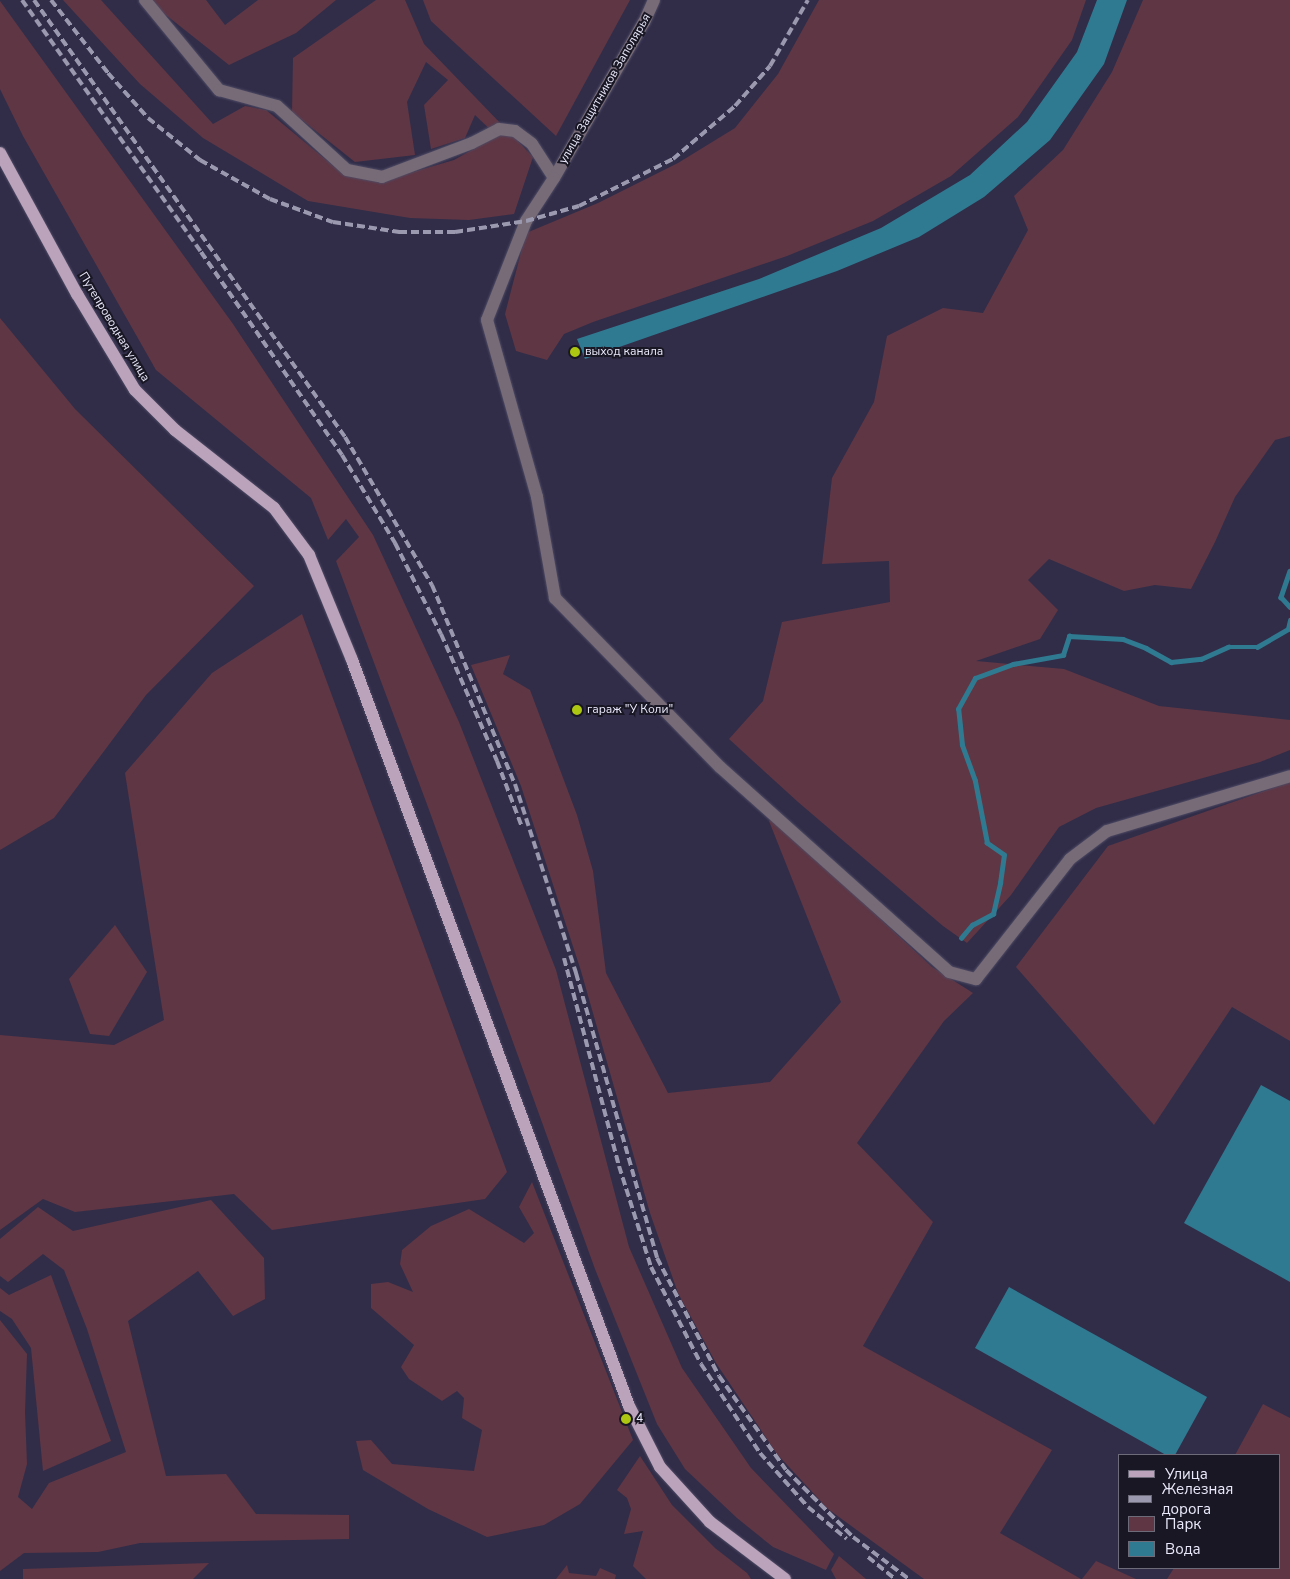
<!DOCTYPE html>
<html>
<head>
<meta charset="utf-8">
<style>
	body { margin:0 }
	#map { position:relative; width:1290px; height:1579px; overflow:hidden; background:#312d49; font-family:"Nunito Sans",sans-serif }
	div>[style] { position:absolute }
	.green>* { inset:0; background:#5f3644 }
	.water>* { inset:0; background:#307a91 }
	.stream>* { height:4.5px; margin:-2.25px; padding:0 2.25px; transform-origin:2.25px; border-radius:2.25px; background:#307a91 }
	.roads { filter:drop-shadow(0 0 1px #4f4b65) drop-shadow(0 0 1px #4f4b65) }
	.minor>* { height:12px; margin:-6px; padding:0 6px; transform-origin:6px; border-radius:6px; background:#766b77 }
	.major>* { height:12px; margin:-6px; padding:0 6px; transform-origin:6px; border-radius:6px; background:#baa3bb }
	.rail>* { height:4px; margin-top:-2px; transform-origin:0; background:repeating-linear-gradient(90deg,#9b99af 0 8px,transparent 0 12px) }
	.dots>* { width:14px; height:14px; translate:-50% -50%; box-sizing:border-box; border:2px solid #191724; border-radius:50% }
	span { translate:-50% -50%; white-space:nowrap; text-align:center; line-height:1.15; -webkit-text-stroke:4px #191724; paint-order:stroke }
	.street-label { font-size:12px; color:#eae9fb }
	.poi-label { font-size:12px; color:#eae9fb }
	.left { translate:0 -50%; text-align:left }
	.legend { position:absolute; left:1118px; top:1454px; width:162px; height:115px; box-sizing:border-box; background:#191724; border:1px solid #6d6b7a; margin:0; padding:6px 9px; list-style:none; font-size:15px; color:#eae9fb }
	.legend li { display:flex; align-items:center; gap:10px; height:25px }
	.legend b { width:25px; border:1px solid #6d6b7a }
</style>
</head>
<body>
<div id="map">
	<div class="green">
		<i style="clip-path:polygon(63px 0,101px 0,213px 124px,245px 106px,266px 110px,343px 174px,382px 181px,454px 160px,497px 136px,475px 115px,465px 138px,431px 149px,424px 105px,448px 80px,426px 62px,407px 102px,415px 155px,355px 162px,292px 112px,293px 58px,376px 0,405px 0,424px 44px,533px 157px,514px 214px,469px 220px,410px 218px,308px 201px,203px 138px,140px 84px)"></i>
		<i style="clip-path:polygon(147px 0,206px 0,225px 25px,258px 0,336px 0,296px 33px,229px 65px)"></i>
		<i style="clip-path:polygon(423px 0,630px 0,556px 136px,431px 21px)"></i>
		<i style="clip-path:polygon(819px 0,1086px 0,1072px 40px,1018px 117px,951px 176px,873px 221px,787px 256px,593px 322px,564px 334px,547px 360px,516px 351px,505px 314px,526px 233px,598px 203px,678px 163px,735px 128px,778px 74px)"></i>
		<i style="clip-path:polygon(1143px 0,1290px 0,1290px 436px,1275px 440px,1235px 497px,1215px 542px,1191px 589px,1155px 585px,1124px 591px,1049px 559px,1028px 580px,1058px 610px,1040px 639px,976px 661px,1064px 669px,1159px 706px,1290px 720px,1290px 750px,1260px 762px,1096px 808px,1059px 827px,1011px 895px,967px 943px,943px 926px,798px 802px,729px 739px,763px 701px,782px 622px,890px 602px,889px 561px,822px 564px,832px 478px,874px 402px,887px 336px,943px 308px,983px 313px,1028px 230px,1014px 196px,1063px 150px,1112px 72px)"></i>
		<i style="clip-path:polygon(0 1px,233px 324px,373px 535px,459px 722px,556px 970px,629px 1247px,682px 1368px,751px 1468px,834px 1554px,826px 1570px,773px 1547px,737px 1518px,685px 1469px,657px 1424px,595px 1269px,428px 807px,336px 561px,359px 537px,346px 519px,328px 540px,311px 498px,156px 370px,23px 136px,0 89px)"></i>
		<i style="clip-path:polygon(0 318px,75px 409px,254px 586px,146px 695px,54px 818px,0 850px)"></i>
		<i style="clip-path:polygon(302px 614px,507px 1172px,485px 1199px,272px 1230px,234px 1194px,75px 1212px,43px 1199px,0 1230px,0 1035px,114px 1045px,164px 1020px,125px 773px,212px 673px)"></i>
		<i style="clip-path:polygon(510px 655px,503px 674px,530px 690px,577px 815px,593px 871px,606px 973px,668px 1093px,770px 1082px,841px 1002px,769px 821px,772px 818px,932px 967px,973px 993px,944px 1021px,857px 1143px,933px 1222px,863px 1346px,1052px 1450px,1000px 1533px,1081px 1579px,924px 1579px,828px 1509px,777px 1454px,716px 1363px,678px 1293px,650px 1213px,581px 971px,521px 786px,471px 665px)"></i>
		<i style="clip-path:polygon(1290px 782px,1290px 1041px,1232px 1007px,1154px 1125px,1016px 967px,1108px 846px)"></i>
		<i style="clip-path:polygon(115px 925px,147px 972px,109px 1036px,90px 1034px,69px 979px)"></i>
		<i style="clip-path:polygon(532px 1182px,633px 1440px,580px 1504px,544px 1525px,487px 1537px,428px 1509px,363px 1470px,356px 1441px,371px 1440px,392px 1464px,474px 1471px,482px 1430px,462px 1418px,464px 1398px,457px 1391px,442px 1401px,409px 1379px,401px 1367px,414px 1345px,371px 1308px,371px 1284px,388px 1282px,413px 1292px,400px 1264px,402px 1250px,431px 1226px,469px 1209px,524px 1243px,534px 1233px,519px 1207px)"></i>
		<i style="clip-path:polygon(211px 1200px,264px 1258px,265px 1299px,233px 1316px,198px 1271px,128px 1321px,166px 1476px,226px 1474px,256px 1514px,349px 1515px,349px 1539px,140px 1543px,98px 1552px,24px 1553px,0 1571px,0 1320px,27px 1354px,25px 1412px,27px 1464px,18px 1497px,32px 1509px,49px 1483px,126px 1452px,87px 1329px,64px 1270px,43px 1254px,8px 1282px,0 1276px,0 1239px,38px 1207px,73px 1231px)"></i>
		<i style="clip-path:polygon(51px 1275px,111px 1441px,43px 1471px,31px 1348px,12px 1319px,0 1311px,0 1288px,9px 1295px)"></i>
		<i style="clip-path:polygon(1263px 1404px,1290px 1418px,1290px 1579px,1167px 1579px,1174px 1568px,1279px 1568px,1279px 1455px,1235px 1455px)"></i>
		<i style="clip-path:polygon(640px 1456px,672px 1505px,715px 1548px,747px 1573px,751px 1579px,646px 1579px,633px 1566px,643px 1531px,624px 1534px,631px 1509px,627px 1498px,617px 1490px)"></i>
		<i style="clip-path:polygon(839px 1556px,866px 1579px,836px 1579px,831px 1570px)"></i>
		<i style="clip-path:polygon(1096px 1561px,1136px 1579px,1082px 1579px)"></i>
		<i style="clip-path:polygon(209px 1563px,193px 1579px,23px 1579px,23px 1569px)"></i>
		<i style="clip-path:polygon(567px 1565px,569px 1573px,596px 1576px,600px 1568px,616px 1575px,615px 1579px,556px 1579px)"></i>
	</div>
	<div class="water">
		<i style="clip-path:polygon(1097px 0,1127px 0,1104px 64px,1050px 140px,984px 197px,919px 237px,837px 271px,585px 359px,577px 339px,759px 279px,881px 228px,970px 175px,1027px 122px,1077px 52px)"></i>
		<i style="clip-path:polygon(1261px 1085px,1290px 1101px,1290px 1282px,1184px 1223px)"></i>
		<i style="clip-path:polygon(1009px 1287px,1207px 1397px,1175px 1455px,1166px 1455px,975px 1348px)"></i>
	</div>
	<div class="stream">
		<i style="left:1290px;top:571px;width:28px;rotate:109deg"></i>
		<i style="left:1281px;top:597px;width:13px;rotate:48deg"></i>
		<i style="left:961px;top:938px;width:17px;rotate:-50deg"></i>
		<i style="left:972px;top:925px;width:24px;rotate:-28deg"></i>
		<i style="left:993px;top:914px;width:32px;rotate:-77deg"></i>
		<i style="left:1000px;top:883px;width:28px;rotate:-82deg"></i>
		<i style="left:1004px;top:855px;width:21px;rotate:-145deg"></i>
		<i style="left:987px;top:843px;width:63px;rotate:-101deg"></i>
		<i style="left:975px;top:781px;width:38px;rotate:-110deg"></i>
		<i style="left:962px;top:745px;width:36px;rotate:-96deg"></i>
		<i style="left:958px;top:709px;width:35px;rotate:-61deg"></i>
		<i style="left:975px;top:678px;width:40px;rotate:-20.2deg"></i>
		<i style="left:1013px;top:664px;width:51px;rotate:-10.2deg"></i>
		<i style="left:1063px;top:655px;width:20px;rotate:-72deg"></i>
		<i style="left:1069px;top:636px;width:54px;rotate:3.2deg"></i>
		<i style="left:1123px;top:639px;width:25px;rotate:21deg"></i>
		<i style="left:1146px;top:648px;width:29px;rotate:29deg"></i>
		<i style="left:1171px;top:662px;width:30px;rotate:-6deg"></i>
		<i style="left:1201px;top:659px;width:30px;rotate:-24deg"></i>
		<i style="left:1228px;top:647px;width:29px"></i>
		<i style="left:1257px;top:647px;width:36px;rotate:-30deg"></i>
		<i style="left:1288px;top:629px;width:9px;rotate:-77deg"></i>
	</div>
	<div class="roads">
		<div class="minor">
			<i style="left:145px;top:0;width:117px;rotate:50.6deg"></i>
			<i style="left:219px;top:90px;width:60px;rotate:15.4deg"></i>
			<i style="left:277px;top:106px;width:95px;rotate:42.4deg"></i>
			<i style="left:347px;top:170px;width:36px;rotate:11deg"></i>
			<i style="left:382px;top:177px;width:96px;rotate:-20.7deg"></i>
			<i style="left:472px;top:143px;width:30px;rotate:-27deg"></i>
			<i style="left:499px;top:129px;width:16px;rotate:7deg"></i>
			<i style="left:515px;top:131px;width:21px;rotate:37deg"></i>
			<i style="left:532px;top:144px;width:40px;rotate:57.1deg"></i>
			<i style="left:654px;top:0;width:24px;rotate:114deg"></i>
			<i style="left:644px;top:22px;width:180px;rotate:120deg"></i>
			<i style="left:554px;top:178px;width:51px;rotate:123.1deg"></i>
			<i style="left:526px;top:221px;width:106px;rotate:111.5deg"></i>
			<i style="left:487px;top:320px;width:184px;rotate:74.2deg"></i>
			<i style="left:537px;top:497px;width:103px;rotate:79.9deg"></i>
			<i style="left:555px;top:598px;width:236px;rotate:45.7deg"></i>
			<i style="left:720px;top:767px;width:307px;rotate:41.8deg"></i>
			<i style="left:949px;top:972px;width:28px;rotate:15deg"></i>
			<i style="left:976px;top:979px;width:152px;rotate:-51.9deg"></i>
			<i style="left:1070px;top:859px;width:46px;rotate:-37.1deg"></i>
			<i style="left:1107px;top:831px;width:191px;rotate:-16.7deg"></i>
		</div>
		<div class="major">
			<i style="left:0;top:153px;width:161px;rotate:61.4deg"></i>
			<i style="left:77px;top:294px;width:112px;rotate:58.9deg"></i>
			<i style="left:135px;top:390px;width:57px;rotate:45deg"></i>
			<i style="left:175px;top:430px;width:126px;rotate:38.2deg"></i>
			<i style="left:274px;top:508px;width:59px;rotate:53.3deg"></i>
			<i style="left:309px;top:555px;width:113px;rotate:67.7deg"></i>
			<i style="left:352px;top:660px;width:796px;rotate:69.63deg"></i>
			<i style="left:629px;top:1406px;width:68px;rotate:63.1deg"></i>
			<i style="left:660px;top:1467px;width:74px;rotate:47.7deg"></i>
			<i style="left:710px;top:1522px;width:94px;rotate:37.2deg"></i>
		</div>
	</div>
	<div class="rail">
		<i style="left:22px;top:0;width:309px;rotate:54.6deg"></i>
		<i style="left:201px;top:252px;width:247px;rotate:55.2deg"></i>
		<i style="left:342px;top:455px;width:103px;rotate:58.9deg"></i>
		<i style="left:395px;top:543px;width:102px;rotate:63.2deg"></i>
		<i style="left:441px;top:634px;width:139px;rotate:66.2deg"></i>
		<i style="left:497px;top:761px;width:71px;rotate:69.3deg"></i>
		<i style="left:34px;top:0;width:536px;rotate:54.56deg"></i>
		<i style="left:345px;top:437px;width:172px;rotate:59.6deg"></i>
		<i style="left:432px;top:585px;width:216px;rotate:67.4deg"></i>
		<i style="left:515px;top:784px;width:199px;rotate:72.1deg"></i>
		<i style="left:576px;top:973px;width:296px;rotate:74.1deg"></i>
		<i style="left:657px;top:1258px;width:133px;rotate:62.3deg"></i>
		<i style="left:719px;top:1376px;width:115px;rotate:54.5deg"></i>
		<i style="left:786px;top:1470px;width:95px;rotate:45deg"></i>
		<i style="left:853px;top:1537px;width:70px;rotate:36.9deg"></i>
		<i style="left:51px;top:0;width:93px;rotate:52deg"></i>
		<i style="left:108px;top:73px;width:60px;rotate:48.4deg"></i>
		<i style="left:148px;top:118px;width:67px;rotate:38.9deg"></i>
		<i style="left:200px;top:160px;width:80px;rotate:29.1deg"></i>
		<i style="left:270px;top:199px;width:67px;rotate:20.1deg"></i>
		<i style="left:333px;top:222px;width:67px;rotate:8.6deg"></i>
		<i style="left:399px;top:232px;width:56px"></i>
		<i style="left:455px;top:232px;width:72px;rotate:-8.8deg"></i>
		<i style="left:526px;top:221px;width:55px;rotate:-15.8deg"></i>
		<i style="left:579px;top:206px;width:105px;rotate:-26.6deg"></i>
		<i style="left:673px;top:159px;width:82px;rotate:-40.5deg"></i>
		<i style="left:735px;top:106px;width:53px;rotate:-48.8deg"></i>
		<i style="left:770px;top:66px;width:76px;rotate:-60.1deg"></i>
		<i style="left:564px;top:958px;width:215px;rotate:75.2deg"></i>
		<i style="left:619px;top:1166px;width:106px;rotate:72.4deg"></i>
		<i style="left:651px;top:1267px;width:109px;rotate:62.7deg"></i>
		<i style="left:701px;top:1364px;width:107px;rotate:56.5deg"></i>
		<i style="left:760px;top:1453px;width:72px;rotate:48.4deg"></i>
		<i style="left:808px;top:1507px;width:50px;rotate:39.4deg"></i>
		<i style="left:868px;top:1557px;width:35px;rotate:39deg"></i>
	</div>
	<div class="dots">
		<i style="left:575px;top:352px;background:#acc611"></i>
		<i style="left:577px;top:710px;background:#acc611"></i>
		<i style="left:626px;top:1419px;background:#acc611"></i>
	</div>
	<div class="street-label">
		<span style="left:605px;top:89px;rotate:-60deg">улица Защитников Заполярья</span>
		<span style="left:114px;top:327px;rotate:59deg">Путепроводная улица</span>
	</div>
	<div class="poi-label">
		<span class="left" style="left:585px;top:352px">выход канала</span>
		<span class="left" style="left:587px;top:710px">гараж "У Коли"</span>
		<span class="left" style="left:636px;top:1419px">4</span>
	</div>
	<ul class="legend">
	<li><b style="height:6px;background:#baa3bb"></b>Улица</li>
	<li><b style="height:6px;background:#9b99af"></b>Железная дорога</li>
	<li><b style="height:14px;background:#5f3644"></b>Парк</li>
	<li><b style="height:14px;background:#307a91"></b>Вода</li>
	</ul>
</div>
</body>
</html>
